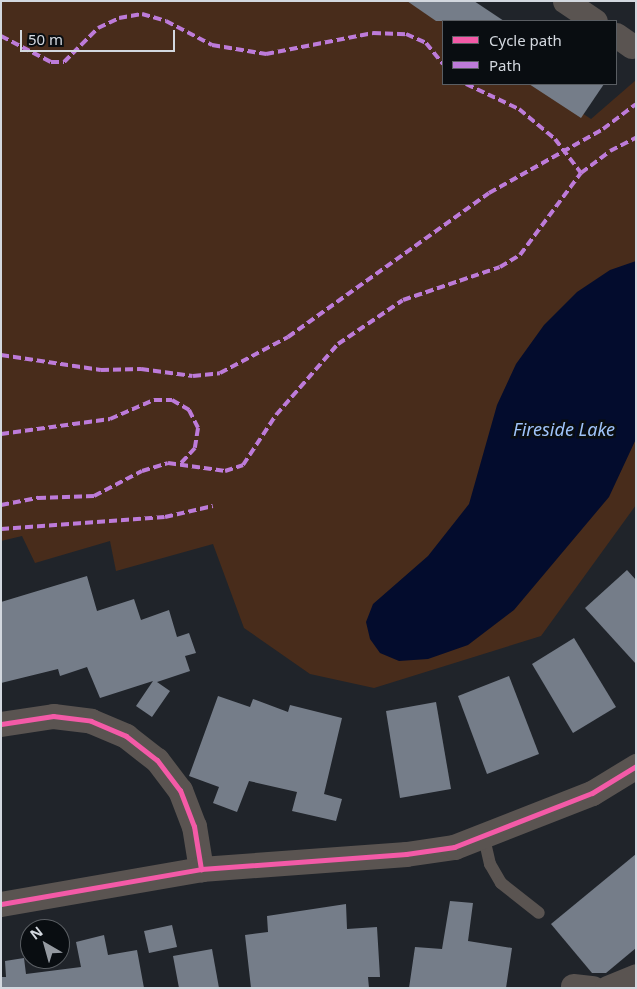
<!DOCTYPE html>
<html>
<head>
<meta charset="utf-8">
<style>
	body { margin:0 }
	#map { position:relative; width:637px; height:989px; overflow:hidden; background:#20242a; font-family:"Noto Sans",sans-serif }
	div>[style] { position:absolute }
	.green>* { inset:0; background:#482c1b }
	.water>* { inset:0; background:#030c2d }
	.building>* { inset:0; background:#757d89 }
	.lane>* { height:12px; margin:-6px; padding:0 6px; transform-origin:6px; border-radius:6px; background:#5a5451 }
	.street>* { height:25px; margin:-12.5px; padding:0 12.5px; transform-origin:12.5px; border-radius:12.5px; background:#5a5451 }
	.quiet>* { height:4px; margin-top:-2px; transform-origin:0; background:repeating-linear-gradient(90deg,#bd7bd9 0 8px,transparent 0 12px) }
	.cycleway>* { height:5px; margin:-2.5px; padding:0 2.5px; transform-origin:2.5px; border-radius:2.5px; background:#f35aa7 }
	span { translate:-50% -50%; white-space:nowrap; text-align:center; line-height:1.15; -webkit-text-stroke:5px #090d11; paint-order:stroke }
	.water-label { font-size:18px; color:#9fc3f9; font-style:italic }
	.frame { position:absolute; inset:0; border:2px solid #d3d8df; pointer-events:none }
	.legend { position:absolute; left:442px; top:20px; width:175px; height:65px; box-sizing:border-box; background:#090d11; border:1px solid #5a5e63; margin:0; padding:6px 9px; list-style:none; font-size:15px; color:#d3d8df }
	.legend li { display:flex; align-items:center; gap:10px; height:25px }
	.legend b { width:25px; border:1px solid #5a5e63 }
	.north { position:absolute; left:20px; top:919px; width:50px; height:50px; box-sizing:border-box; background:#090d11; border:1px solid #5a5e63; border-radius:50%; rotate:322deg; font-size:14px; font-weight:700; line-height:20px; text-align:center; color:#d3d8df }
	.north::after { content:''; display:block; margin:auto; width:18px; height:22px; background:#9499a0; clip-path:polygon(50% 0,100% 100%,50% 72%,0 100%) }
	.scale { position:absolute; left:20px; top:30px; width:155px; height:22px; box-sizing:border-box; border:2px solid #d3d8df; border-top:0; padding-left:6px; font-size:15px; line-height:18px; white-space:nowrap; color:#d3d8df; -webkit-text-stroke:4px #090d11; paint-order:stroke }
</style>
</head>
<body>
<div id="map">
	<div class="green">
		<i style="clip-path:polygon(1px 1px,414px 1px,444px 21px,443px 84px,538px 84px,591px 119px,636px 80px,636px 505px,541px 636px,374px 688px,310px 674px,244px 628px,213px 544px,116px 571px,110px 541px,35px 563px,22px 536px,1px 541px)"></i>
	</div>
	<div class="water">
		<i style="clip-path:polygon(636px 261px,636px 439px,609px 497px,514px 610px,468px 645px,428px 659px,399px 661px,380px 653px,370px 639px,366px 622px,373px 604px,428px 556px,469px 504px,497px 405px,516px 364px,544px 325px,577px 292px,610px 270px)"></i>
	</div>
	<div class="building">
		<i style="clip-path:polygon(407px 1px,474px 1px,504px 21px,436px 21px)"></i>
		<i style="clip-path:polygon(529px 84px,604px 84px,581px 118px)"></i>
		<i style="clip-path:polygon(627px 570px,636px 580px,636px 664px,585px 608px)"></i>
		<i style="clip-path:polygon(87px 576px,97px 611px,134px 599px,141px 620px,169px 610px,177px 637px,189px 633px,196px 653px,185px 656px,190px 671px,157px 682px,170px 691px,152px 717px,136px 706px,153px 681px,100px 698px,87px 667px,60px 676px,58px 669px,1px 683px,1px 602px)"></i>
		<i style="clip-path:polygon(574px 638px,616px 707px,573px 733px,532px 664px)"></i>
		<i style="clip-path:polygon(509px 676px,539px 754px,487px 774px,458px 696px)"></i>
		<i style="clip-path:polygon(218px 696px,250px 707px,253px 699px,288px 712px,290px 705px,342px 718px,324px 794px,342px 799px,336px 821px,292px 811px,297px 792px,249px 781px,237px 812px,213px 803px,219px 787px,189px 776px)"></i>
		<i style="clip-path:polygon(436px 702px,451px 789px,400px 798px,386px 711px)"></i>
		<i style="clip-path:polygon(636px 854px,636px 948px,606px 973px,592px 973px,551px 924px)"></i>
		<i style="clip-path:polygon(450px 901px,473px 903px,468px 941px,512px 948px,506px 988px,409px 988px,415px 947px,442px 949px)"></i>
		<i style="clip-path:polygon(346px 904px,347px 929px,377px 927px,380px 977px,368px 977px,369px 988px,251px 988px,245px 935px,268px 932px,267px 916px)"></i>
		<i style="clip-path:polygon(172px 925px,177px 947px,149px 953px,144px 931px)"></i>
		<i style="clip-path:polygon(104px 935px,108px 955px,137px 950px,144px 988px,1px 988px,1px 977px,6px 977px,5px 961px,24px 958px,26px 974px,81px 967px,76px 942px)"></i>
		<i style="clip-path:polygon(212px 949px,219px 988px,179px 988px,173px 956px)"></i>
	</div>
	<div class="lane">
		<i style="left:484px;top:838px;width:27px;rotate:77deg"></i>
		<i style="left:490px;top:864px;width:22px;rotate:60deg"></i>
		<i style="left:501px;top:883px;width:48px;rotate:38.3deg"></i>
	</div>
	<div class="street">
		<i style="left:565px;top:1px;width:36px;rotate:34deg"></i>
		<i style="left:616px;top:35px;width:19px;rotate:35deg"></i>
		<i style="left:1px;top:724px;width:53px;rotate:-8.7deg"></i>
		<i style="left:53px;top:716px;width:38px;rotate:7deg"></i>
		<i style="left:91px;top:721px;width:38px;rotate:23deg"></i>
		<i style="left:126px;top:736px;width:39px;rotate:38deg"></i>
		<i style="left:157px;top:760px;width:38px;rotate:53deg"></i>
		<i style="left:180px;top:790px;width:39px;rotate:69deg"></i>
		<i style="left:194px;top:826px;width:44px;rotate:80.8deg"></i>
		<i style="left:1px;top:904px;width:203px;rotate:-9.9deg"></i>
		<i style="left:201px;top:869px;width:206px;rotate:-4.2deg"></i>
		<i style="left:406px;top:854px;width:49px;rotate:-8.3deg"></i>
		<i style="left:454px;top:847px;width:148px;rotate:-21.4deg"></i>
		<i style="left:592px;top:793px;width:52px;rotate:-31.5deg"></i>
		<i style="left:573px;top:986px;width:20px;rotate:6deg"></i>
		<i style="left:607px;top:988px;width:31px;rotate:-22deg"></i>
	</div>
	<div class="quiet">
		<i style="left:1px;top:36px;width:56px;rotate:27.5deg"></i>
		<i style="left:51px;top:62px;width:13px"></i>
		<i style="left:64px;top:62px;width:48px;rotate:-45deg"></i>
		<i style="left:98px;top:28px;width:23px;rotate:-25deg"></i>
		<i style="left:119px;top:18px;width:23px;rotate:-10deg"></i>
		<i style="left:142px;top:14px;width:25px;rotate:16deg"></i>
		<i style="left:166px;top:21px;width:52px;rotate:27.6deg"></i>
		<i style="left:212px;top:45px;width:55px;rotate:9.5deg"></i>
		<i style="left:266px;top:54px;width:109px;rotate:-11.1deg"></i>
		<i style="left:373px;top:33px;width:33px;rotate:2deg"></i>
		<i style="left:406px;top:34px;width:22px;rotate:24deg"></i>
		<i style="left:426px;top:43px;width:27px;rotate:51deg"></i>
		<i style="left:466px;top:84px;width:59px;rotate:25.3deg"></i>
		<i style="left:519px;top:109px;width:47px;rotate:39.8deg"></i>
		<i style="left:555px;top:139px;width:43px;rotate:52.6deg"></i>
		<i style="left:1px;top:355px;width:101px;rotate:8.5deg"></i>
		<i style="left:101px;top:370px;width:40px;rotate:-1.4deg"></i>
		<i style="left:141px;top:369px;width:52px;rotate:7.7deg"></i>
		<i style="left:193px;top:376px;width:27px;rotate:-6deg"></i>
		<i style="left:220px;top:373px;width:77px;rotate:-27.9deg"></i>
		<i style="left:288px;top:337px;width:247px;rotate:-35.6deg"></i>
		<i style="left:489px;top:193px;width:131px;rotate:-29.3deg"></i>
		<i style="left:603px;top:129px;width:41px;rotate:-37.1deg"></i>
		<i style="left:1px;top:434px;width:110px;rotate:-7.8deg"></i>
		<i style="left:110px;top:419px;width:48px;rotate:-23.4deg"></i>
		<i style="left:154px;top:400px;width:18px"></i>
		<i style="left:172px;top:400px;width:20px;rotate:30deg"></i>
		<i style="left:189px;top:410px;width:20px;rotate:63deg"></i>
		<i style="left:198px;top:428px;width:20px;rotate:99deg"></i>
		<i style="left:195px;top:448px;width:21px;rotate:133deg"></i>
		<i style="left:1px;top:505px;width:38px;rotate:-11deg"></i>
		<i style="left:38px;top:498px;width:56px;rotate:-2deg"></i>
		<i style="left:94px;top:496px;width:54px;rotate:-27.5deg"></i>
		<i style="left:142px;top:471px;width:27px;rotate:-17deg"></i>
		<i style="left:168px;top:463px;width:58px;rotate:8deg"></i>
		<i style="left:225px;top:471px;width:19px;rotate:-18deg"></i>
		<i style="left:243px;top:465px;width:60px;rotate:-56.6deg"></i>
		<i style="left:276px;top:415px;width:94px;rotate:-48.9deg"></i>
		<i style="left:338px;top:344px;width:78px;rotate:-34.1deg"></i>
		<i style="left:403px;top:300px;width:102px;rotate:-18.8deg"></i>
		<i style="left:500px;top:267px;width:23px;rotate:-31deg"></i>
		<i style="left:520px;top:255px;width:102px;rotate:-53.4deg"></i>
		<i style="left:581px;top:173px;width:36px;rotate:-37deg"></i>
		<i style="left:610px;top:151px;width:29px;rotate:-27deg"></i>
		<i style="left:1px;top:529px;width:164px;rotate:-4.2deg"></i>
		<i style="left:165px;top:517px;width:49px;rotate:-12.9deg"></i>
	</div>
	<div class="cycleway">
		<i style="left:1px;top:724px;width:53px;rotate:-8.7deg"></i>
		<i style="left:53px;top:716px;width:38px;rotate:7deg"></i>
		<i style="left:91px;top:721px;width:38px;rotate:23deg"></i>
		<i style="left:126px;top:736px;width:39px;rotate:38deg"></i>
		<i style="left:157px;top:760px;width:38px;rotate:53deg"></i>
		<i style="left:180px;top:790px;width:39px;rotate:69deg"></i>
		<i style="left:194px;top:826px;width:44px;rotate:80.8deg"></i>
		<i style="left:1px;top:904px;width:203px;rotate:-9.9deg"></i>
		<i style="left:201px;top:869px;width:206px;rotate:-4.2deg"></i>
		<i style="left:406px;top:854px;width:49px;rotate:-8.3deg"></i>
		<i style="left:454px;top:847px;width:148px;rotate:-21.4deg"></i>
		<i style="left:592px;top:793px;width:52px;rotate:-31.5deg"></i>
	</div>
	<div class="water-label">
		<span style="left:564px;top:429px">Fireside Lake</span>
	</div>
	<div class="frame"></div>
	<ul class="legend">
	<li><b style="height:6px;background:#f35aa7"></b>Cycle path</li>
	<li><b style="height:6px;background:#bd7bd9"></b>Path</li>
	</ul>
	<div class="north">N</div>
	<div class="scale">50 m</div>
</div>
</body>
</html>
